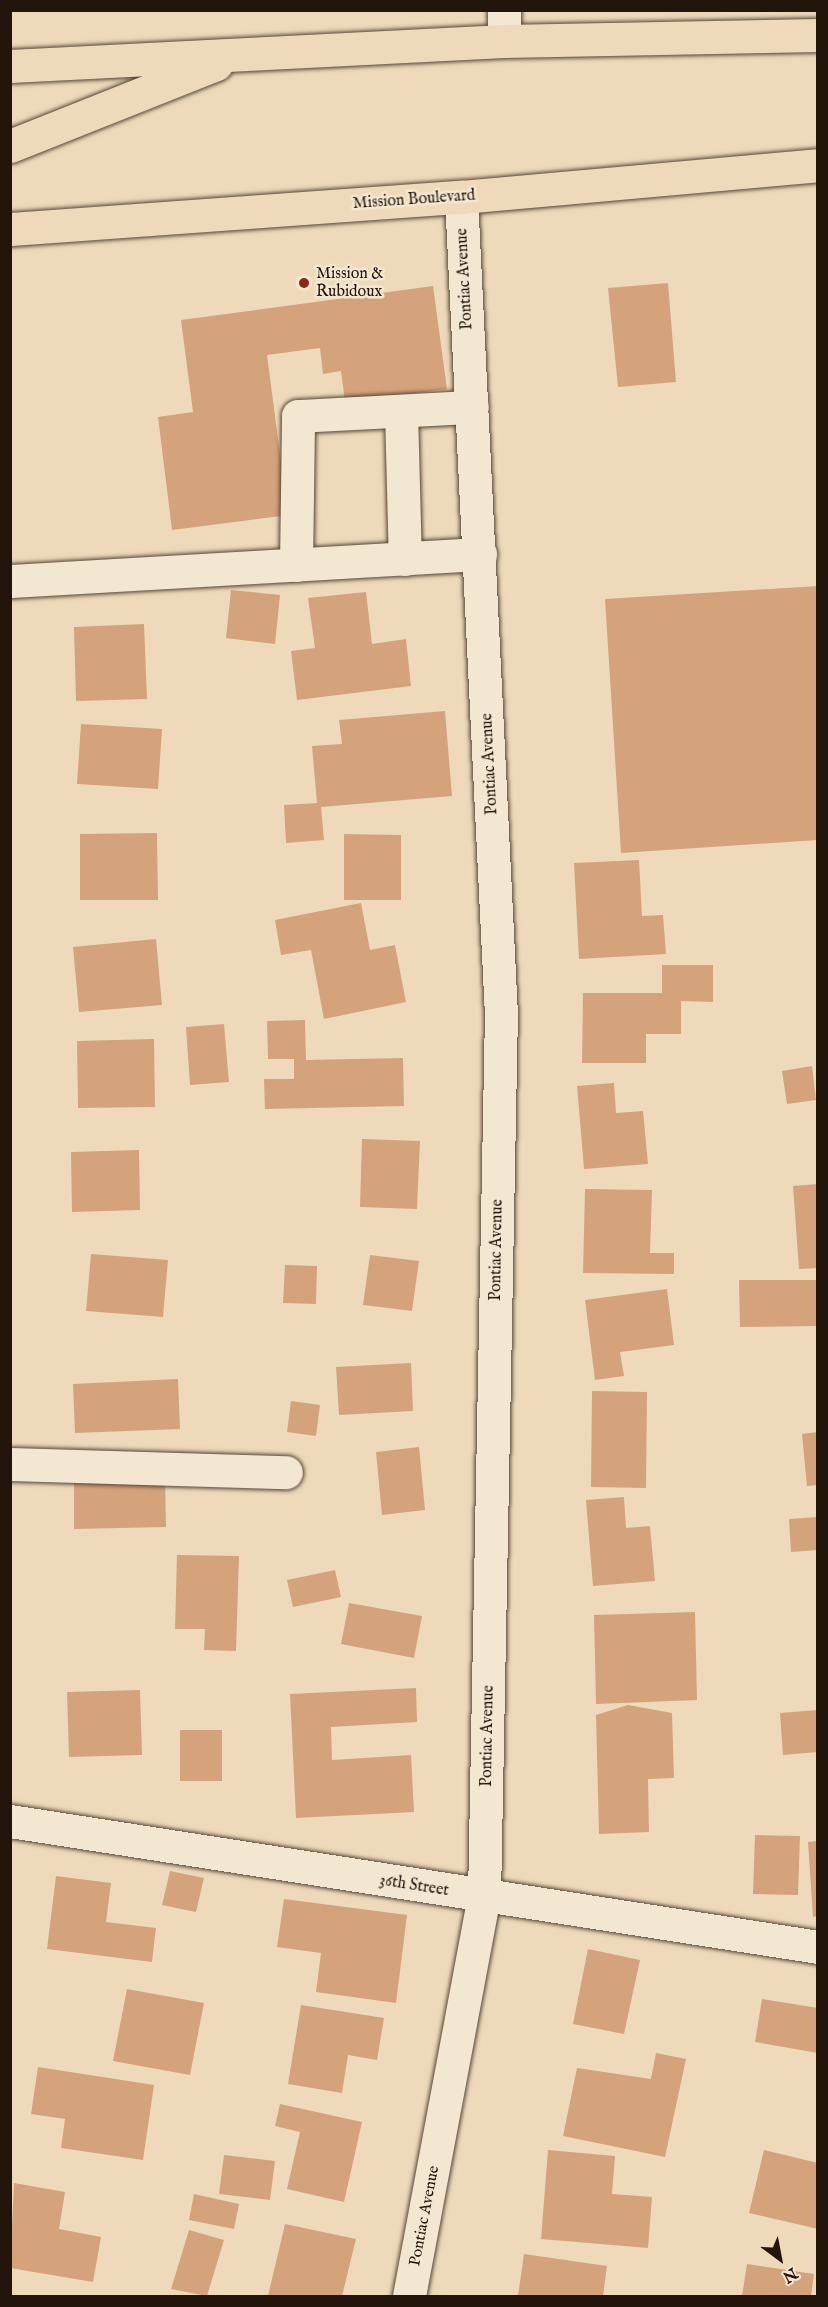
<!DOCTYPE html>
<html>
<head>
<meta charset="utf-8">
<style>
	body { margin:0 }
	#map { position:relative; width:828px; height:2307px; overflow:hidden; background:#eedaba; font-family:"IM FELL English",serif }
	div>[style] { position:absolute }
	.building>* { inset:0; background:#d5a37b }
	.roads { filter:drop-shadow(0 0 2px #564637) drop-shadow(0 0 2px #564637) }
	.minor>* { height:33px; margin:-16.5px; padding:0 16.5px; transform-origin:16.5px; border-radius:16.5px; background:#f4e7d2 }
	.major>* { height:33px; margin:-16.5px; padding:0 16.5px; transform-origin:16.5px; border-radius:16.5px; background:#eedaba }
	.dots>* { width:16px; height:16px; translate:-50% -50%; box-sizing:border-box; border:3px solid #f4e7d2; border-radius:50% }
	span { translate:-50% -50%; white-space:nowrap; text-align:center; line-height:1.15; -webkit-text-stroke:5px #f4e7d2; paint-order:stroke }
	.street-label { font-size:16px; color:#23150b }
	.poi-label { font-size:16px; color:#23150b }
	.left { translate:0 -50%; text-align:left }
	.frame { position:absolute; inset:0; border:12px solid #23150b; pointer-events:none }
	.north { position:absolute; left:750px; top:2229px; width:60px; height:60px; -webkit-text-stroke:4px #f4e7d2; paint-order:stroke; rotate:148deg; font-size:16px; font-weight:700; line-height:24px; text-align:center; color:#23150b }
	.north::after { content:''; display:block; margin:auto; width:21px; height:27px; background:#23150b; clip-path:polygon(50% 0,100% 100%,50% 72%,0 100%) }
</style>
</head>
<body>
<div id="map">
	<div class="building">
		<i style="clip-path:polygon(668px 283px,676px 382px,618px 387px,608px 288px)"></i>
		<i style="clip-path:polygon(433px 286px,447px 389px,345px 402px,341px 371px,323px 374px,320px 348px,267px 355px,288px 515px,172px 530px,158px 417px,193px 412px,181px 320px)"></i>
		<i style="clip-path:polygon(818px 586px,818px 840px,621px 853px,605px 599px)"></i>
		<i style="clip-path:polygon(231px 590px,280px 595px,275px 644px,226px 638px)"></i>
		<i style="clip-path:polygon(366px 592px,372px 644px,406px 639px,411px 686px,297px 700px,291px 651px,315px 648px,308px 598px)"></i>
		<i style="clip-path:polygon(144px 624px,147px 699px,76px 701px,74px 627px)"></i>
		<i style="clip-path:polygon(445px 711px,452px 796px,321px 807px,324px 840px,286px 843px,284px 805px,317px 803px,312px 746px,342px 744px,339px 720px)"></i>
		<i style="clip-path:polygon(81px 724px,162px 729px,158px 789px,77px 784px)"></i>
		<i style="clip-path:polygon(157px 833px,158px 900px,80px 900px,80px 834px)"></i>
		<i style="clip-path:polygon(344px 834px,401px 835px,401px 900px,344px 900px)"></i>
		<i style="clip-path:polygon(639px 860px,642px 916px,663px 915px,666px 954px,579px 959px,574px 863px)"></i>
		<i style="clip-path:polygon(361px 903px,370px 950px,395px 945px,406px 1002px,324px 1019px,311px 950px,281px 955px,275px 920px)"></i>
		<i style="clip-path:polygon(156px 939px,162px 1005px,79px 1012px,73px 947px)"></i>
		<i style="clip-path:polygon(662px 965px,713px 965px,713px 1002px,681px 1001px,681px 1034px,646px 1034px,646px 1063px,582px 1063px,583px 993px,662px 993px)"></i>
		<i style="clip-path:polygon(305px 1020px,306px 1060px,403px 1058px,404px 1106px,265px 1109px,264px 1079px,294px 1079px,294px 1059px,268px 1059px,267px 1021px)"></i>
		<i style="clip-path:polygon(224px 1024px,229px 1082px,190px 1085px,186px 1027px)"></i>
		<i style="clip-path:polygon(154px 1039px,155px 1107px,78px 1108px,77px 1041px)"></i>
		<i style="clip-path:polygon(812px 1066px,816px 1100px,787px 1104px,782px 1071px)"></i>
		<i style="clip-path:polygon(614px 1083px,616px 1113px,643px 1111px,648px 1164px,584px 1169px,577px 1086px)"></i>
		<i style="clip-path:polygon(362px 1139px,420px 1141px,417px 1209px,360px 1207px)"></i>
		<i style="clip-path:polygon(139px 1150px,140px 1210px,72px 1212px,71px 1152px)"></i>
		<i style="clip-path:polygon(818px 1184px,818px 1268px,799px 1269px,793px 1186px)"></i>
		<i style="clip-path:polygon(585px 1189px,652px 1190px,650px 1253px,674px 1253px,674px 1274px,583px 1273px)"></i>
		<i style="clip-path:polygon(91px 1254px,168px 1260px,163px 1317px,86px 1311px)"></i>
		<i style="clip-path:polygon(370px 1255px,419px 1261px,412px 1311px,363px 1305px)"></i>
		<i style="clip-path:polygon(285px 1265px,317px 1266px,316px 1304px,283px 1303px)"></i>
		<i style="clip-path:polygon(739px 1280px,818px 1280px,818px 1326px,740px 1327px)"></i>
		<i style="clip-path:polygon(667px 1289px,674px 1345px,620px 1352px,624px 1376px,595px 1380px,585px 1300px)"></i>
		<i style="clip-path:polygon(411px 1363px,413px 1411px,339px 1415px,336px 1367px)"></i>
		<i style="clip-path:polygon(178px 1379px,180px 1429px,75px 1433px,73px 1384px)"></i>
		<i style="clip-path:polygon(592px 1391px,647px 1392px,646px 1488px,591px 1487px)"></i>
		<i style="clip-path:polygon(291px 1401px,320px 1405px,316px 1436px,287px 1432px)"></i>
		<i style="clip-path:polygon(818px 1432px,818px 1485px,807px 1486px,802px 1434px)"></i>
		<i style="clip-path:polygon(419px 1447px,425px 1510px,382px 1515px,376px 1452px)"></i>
		<i style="clip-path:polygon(165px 1478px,166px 1527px,74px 1529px,74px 1479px)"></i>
		<i style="clip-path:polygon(624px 1497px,626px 1528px,650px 1526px,655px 1581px,593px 1586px,586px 1500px)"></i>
		<i style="clip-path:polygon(818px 1517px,818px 1550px,791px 1552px,789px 1519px)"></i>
		<i style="clip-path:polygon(177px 1555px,239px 1556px,236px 1651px,204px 1650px,205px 1629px,175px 1629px)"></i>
		<i style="clip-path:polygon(335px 1570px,341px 1597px,293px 1607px,287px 1580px)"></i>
		<i style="clip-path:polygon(349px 1603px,422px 1616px,414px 1658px,341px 1644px)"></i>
		<i style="clip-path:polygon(695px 1612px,697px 1700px,596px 1704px,594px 1615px)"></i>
		<i style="clip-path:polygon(416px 1688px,417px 1722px,331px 1727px,332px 1760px,411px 1755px,414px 1812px,296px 1818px,290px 1694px)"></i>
		<i style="clip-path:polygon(140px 1690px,142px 1755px,69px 1757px,67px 1692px)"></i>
		<i style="clip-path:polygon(628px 1705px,672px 1713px,674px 1778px,648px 1779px,649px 1832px,599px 1834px,596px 1715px)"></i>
		<i style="clip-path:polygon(818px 1710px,818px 1752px,783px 1755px,780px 1713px)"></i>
		<i style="clip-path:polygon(180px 1730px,222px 1730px,222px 1781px,180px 1781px)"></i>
		<i style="clip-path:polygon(755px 1835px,800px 1836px,798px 1895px,753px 1894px)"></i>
		<i style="clip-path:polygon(818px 1841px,818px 1916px,813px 1917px,808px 1842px)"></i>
		<i style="clip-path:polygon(170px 1871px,204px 1878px,196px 1912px,162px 1905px)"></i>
		<i style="clip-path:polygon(56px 1876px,111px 1883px,106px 1922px,156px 1928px,152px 1962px,47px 1949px)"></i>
		<i style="clip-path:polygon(284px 1899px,407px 1915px,396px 2003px,316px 1992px,321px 1953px,277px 1947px)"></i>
		<i style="clip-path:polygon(588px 1949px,640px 1960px,624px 2034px,573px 2024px)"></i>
		<i style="clip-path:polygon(127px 1989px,204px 2003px,190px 2075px,113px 2061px)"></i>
		<i style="clip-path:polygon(762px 1999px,818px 2008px,818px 2053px,755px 2042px)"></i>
		<i style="clip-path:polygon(301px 2005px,384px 2018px,377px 2060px,348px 2055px,342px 2093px,288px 2084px)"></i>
		<i style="clip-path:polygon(656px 2053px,686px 2059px,665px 2157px,563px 2136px,577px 2068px,651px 2079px)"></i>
		<i style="clip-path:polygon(38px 2067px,154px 2085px,143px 2160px,61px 2148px,65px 2119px,31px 2114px)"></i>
		<i style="clip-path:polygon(280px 2104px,362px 2122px,344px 2202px,287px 2189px,300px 2132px,275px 2126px)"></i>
		<i style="clip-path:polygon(548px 2150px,615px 2156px,612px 2194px,652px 2197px,648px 2248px,541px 2239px)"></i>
		<i style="clip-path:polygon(764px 2150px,818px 2163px,818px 2229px,749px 2213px)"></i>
		<i style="clip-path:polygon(224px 2155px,275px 2161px,270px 2200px,219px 2194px)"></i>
		<i style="clip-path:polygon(14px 2183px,65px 2192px,59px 2229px,101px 2237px,93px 2282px,10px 2268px)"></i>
		<i style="clip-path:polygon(194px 2194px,239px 2204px,234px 2229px,189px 2220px)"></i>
		<i style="clip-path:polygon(285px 2224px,356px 2239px,342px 2296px,268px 2296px)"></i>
		<i style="clip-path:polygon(189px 2230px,224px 2240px,207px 2296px,171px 2289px)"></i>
		<i style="clip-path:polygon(524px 2254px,607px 2266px,603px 2296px,518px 2296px)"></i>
		<i style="clip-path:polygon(747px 2264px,814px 2274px,811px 2296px,742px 2296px)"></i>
	</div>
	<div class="roads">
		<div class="minor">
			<i style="left:504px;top:10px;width:31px;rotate:90deg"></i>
			<i style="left:401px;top:411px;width:148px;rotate:88.5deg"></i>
			<i style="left:296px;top:565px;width:149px;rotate:-89.2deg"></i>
			<i style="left:298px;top:416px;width:174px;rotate:-3deg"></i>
			<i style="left:10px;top:581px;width:471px;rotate:-3.3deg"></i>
			<i style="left:10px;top:1464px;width:276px;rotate:1.7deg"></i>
			<i style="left:10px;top:1821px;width:818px;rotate:8.86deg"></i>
			<i style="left:409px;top:2296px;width:406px;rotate:-79.4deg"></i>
			<i style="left:484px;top:1897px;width:882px;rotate:-88.9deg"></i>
			<i style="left:501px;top:1015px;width:819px;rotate:-92.8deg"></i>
		</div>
		<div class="major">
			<i style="left:10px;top:66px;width:495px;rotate:-2.9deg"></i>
			<i style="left:504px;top:41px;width:314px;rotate:-1.1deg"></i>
			<i style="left:10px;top:146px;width:222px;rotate:-21.7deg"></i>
			<i style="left:10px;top:229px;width:452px;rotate:-4.1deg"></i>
			<i style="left:461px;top:197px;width:358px;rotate:-5.1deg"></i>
		</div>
	</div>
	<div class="dots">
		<i style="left:304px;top:283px;background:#8f2418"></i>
	</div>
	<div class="street-label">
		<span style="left:414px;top:200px;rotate:-4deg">Mission Boulevard</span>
		<span style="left:465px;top:279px;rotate:-93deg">Pontiac Avenue</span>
		<span style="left:490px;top:764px;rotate:-93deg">Pontiac Avenue</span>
		<span style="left:497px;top:1250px;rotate:-89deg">Pontiac Avenue</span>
		<span style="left:488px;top:1736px;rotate:-89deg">Pontiac Avenue</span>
		<span style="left:414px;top:1886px;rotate:9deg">36th Street</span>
		<span style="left:425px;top:2216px;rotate:-79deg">Pontiac Avenue</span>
	</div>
	<div class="poi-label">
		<span class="left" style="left:316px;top:283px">Mission &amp;<br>Rubidoux</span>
	</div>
	<div class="frame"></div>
	<div class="north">N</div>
</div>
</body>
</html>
